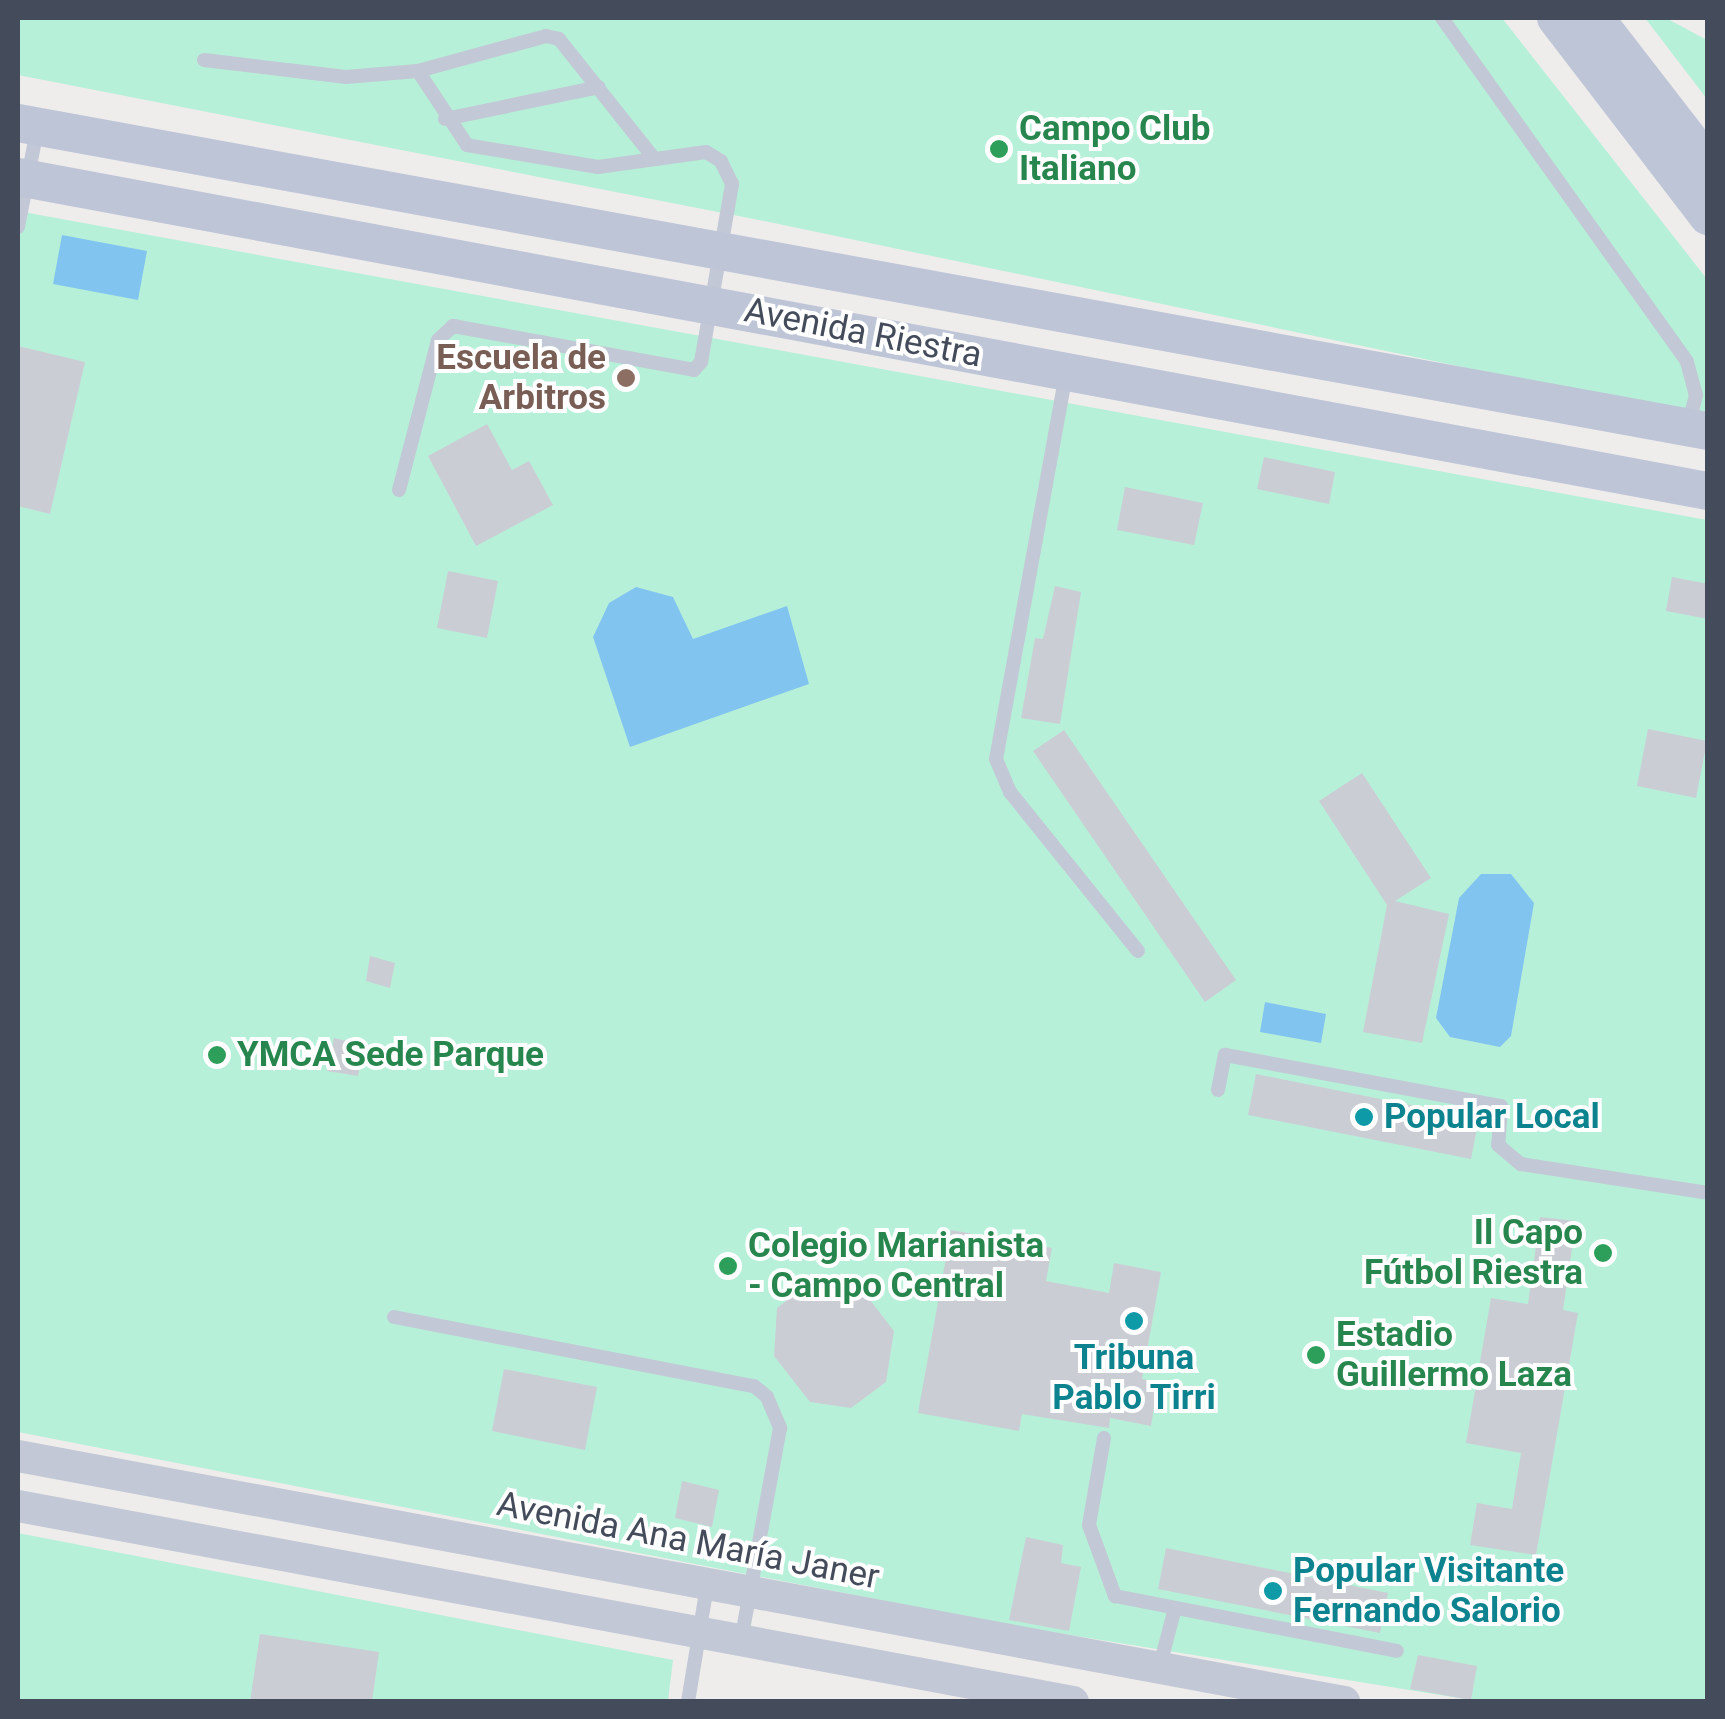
<!DOCTYPE html>
<html>
<head>
<meta charset="utf-8">
<style>
	body { margin:0 }
	#map { position:relative; width:1725px; height:1719px; overflow:hidden; background:#efedec; font-family:Roboto,sans-serif }
	div>[style] { position:absolute }
	.green>* { inset:0; background:#b7f0d8 }
	.water>* { inset:0; background:#82c4f0 }
	.building>* { inset:0; background:#cbcdd5 }
	.service>* { height:14px; margin:-7px; padding:0 7px; transform-origin:7px; border-radius:7px; background:#c2c8d5 }
	.tertiary>* { height:32px; margin:-16px; padding:0 16px; transform-origin:16px; border-radius:16px; background:#c2c8d5 }
	.secondary>* { height:38px; margin:-19px; padding:0 19px; transform-origin:19px; border-radius:19px; background:#bec5d7 }
	.dots>* { width:28px; height:28px; translate:-50% -50%; box-sizing:border-box; border:5px solid #fff; border-radius:50% }
	span { translate:-50% -50%; white-space:nowrap; text-align:center; line-height:1.15; -webkit-text-stroke:8px #fff; paint-order:stroke }
	.leisure-label { font-size:35px; color:#27864d; font-weight:700 }
	.left { translate:0 -50%; text-align:left }
	.right { translate:-100% -50%; text-align:right }
	.street-label { font-size:35px; color:#444c5b }
	.education-label { font-size:35px; color:#785e54; font-weight:700 }
	.culture-label { font-size:35px; color:#0d838f; font-weight:700 }
	.frame { position:absolute; inset:0; border:20px solid #444c5b; pointer-events:none }
</style>
</head>
<body>
<div id="map">
	<div class="green">
		<i style="clip-path:polygon(18px 18px,1502px 18px,1707px 279px,1707px 418px,769px 222px,18px 75px)"></i>
		<i style="clip-path:polygon(1645px 18px,1666px 18px,1707px 40px,1707px 99px)"></i>
		<i style="clip-path:polygon(18px 211px,1707px 520px,1707px 1701px,1471px 1700px,1008px 1625px,18px 1432px)"></i>
		<i style="clip-path:polygon(18px 1533px,673px 1660px,668px 1701px,18px 1701px)"></i>
	</div>
	<div class="water">
		<i style="clip-path:polygon(62px 235px,147px 251px,138px 300px,53px 284px)"></i>
		<i style="clip-path:polygon(636px 587px,673px 597px,693px 639px,787px 606px,809px 684px,630px 747px,593px 637px,609px 603px)"></i>
		<i style="clip-path:polygon(1481px 874px,1511px 874px,1534px 903px,1511px 1036px,1500px 1047px,1450px 1037px,1436px 1018px,1459px 898px)"></i>
		<i style="clip-path:polygon(1265px 1002px,1326px 1014px,1321px 1043px,1260px 1032px)"></i>
	</div>
	<div class="building">
		<i style="clip-path:polygon(18px 346px,85px 362px,50px 514px,18px 506px)"></i>
		<i style="clip-path:polygon(487px 424px,512px 470px,529px 461px,553px 505px,476px 546px,428px 456px)"></i>
		<i style="clip-path:polygon(1264px 457px,1335px 472px,1329px 504px,1257px 489px)"></i>
		<i style="clip-path:polygon(1125px 487px,1203px 503px,1194px 545px,1117px 530px)"></i>
		<i style="clip-path:polygon(448px 571px,498px 581px,487px 638px,437px 628px)"></i>
		<i style="clip-path:polygon(1672px 577px,1708px 584px,1708px 619px,1666px 611px)"></i>
		<i style="clip-path:polygon(1055px 586px,1081px 592px,1060px 724px,1021px 718px,1035px 638px,1043px 639px)"></i>
		<i style="clip-path:polygon(1648px 729px,1707px 741px,1696px 798px,1637px 786px)"></i>
		<i style="clip-path:polygon(1064px 730px,1236px 980px,1205px 1002px,1033px 751px)"></i>
		<i style="clip-path:polygon(1362px 773px,1431px 878px,1395px 901px,1449px 914px,1422px 1043px,1363px 1032px,1387px 905px,1319px 801px)"></i>
		<i style="clip-path:polygon(370px 956px,395px 963px,390px 988px,366px 981px)"></i>
		<i style="clip-path:polygon(334px 1038px,364px 1045px,358px 1076px,327px 1071px)"></i>
		<i style="clip-path:polygon(1256px 1074px,1479px 1119px,1471px 1159px,1248px 1115px)"></i>
		<i style="clip-path:polygon(1540px 1217px,1576px 1221px,1563px 1310px,1578px 1313px,1536px 1555px,1470px 1545px,1477px 1503px,1512px 1509px,1521px 1453px,1466px 1443px,1491px 1298px,1528px 1304px)"></i>
		<i style="clip-path:polygon(951px 1230px,1052px 1248px,1046px 1281px,1109px 1293px,1114px 1263px,1161px 1272px,1142px 1379px,1158px 1382px,1151px 1426px,1110px 1418px,1109px 1428px,1022px 1414px,1019px 1431px,918px 1413px)"></i>
		<i style="clip-path:polygon(813px 1280px,856px 1282px,894px 1331px,886px 1382px,851px 1408px,810px 1402px,774px 1356px,777px 1308px)"></i>
		<i style="clip-path:polygon(504px 1369px,597px 1387px,585px 1450px,492px 1431px)"></i>
		<i style="clip-path:polygon(682px 1481px,719px 1490px,712px 1527px,675px 1518px)"></i>
		<i style="clip-path:polygon(1026px 1537px,1063px 1545px,1061px 1563px,1081px 1567px,1069px 1631px,1009px 1620px)"></i>
		<i style="clip-path:polygon(1166px 1548px,1388px 1593px,1380px 1633px,1158px 1589px)"></i>
		<i style="clip-path:polygon(260px 1634px,379px 1652px,372px 1702px,250px 1702px)"></i>
		<i style="clip-path:polygon(1418px 1655px,1477px 1666px,1471px 1700px,1410px 1689px)"></i>
	</div>
	<div class="service">
		<i style="left:1442px;top:18px;width:422px;rotate:54.5deg"></i>
		<i style="left:1687px;top:362px;width:34px;rotate:75deg"></i>
		<i style="left:1696px;top:395px;width:32px;rotate:104deg"></i>
		<i style="left:204px;top:60px;width:143px;rotate:6.8deg"></i>
		<i style="left:346px;top:77px;width:72px;rotate:-4.8deg"></i>
		<i style="left:445px;top:119px;width:157px;rotate:-11.7deg"></i>
		<i style="left:18px;top:227px;width:99px;rotate:-78.9deg"></i>
		<i style="left:1066px;top:374px;width:391px;rotate:100.3deg"></i>
		<i style="left:996px;top:759px;width:36px;rotate:67deg"></i>
		<i style="left:1010px;top:792px;width:204px;rotate:51.2deg"></i>
		<i style="left:399px;top:490px;width:155px;rotate:-75.4deg"></i>
		<i style="left:438px;top:340px;width:21px;rotate:-43deg"></i>
		<i style="left:453px;top:326px;width:245px;rotate:10.3deg"></i>
		<i style="left:694px;top:370px;width:11px;rotate:-49deg"></i>
		<i style="left:701px;top:362px;width:181px;rotate:-80.1deg"></i>
		<i style="left:732px;top:184px;width:25px;rotate:-116deg"></i>
		<i style="left:721px;top:161px;width:17px;rotate:-149deg"></i>
		<i style="left:706px;top:152px;width:109px;rotate:172.1deg"></i>
		<i style="left:598px;top:167px;width:133px;rotate:-170.5deg"></i>
		<i style="left:467px;top:145px;width:89px;rotate:-123.5deg"></i>
		<i style="left:418px;top:71px;width:133px;rotate:-15.3deg"></i>
		<i style="left:546px;top:36px;width:13px;rotate:13deg"></i>
		<i style="left:559px;top:39px;width:151px;rotate:51.5deg"></i>
		<i style="left:1218px;top:1090px;width:36px;rotate:-79deg"></i>
		<i style="left:1225px;top:1055px;width:281px;rotate:10.5deg"></i>
		<i style="left:1501px;top:1106px;width:39px;rotate:94deg"></i>
		<i style="left:1498px;top:1145px;width:30px;rotate:40deg"></i>
		<i style="left:1521px;top:1164px;width:189px;rotate:8.8deg"></i>
		<i style="left:394px;top:1317px;width:367px;rotate:10.9deg"></i>
		<i style="left:754px;top:1386px;width:17px;rotate:40deg"></i>
		<i style="left:767px;top:1397px;width:34px;rotate:67deg"></i>
		<i style="left:780px;top:1428px;width:216px;rotate:100.4deg"></i>
		<i style="left:1104px;top:1438px;width:88px;rotate:99.8deg"></i>
		<i style="left:1089px;top:1525px;width:76px;rotate:69.9deg"></i>
		<i style="left:1115px;top:1596px;width:287px;rotate:11deg"></i>
		<i style="left:1159px;top:1669px;width:63px;rotate:-75.3deg"></i>
		<i style="left:688px;top:1702px;width:118px;rotate:-80.7deg"></i>
	</div>
	<div class="tertiary">
		<i style="left:18px;top:1456px;width:1349px;rotate:10.51deg"></i>
		<i style="left:18px;top:1506px;width:1073px;rotate:10.52deg"></i>
	</div>
	<div class="secondary">
		<i style="left:1556px;top:18px;width:250px;rotate:52.5deg"></i>
		<i style="left:1595px;top:18px;width:185px;rotate:52.3deg"></i>
		<i style="left:18px;top:123px;width:1718px;rotate:10.33deg"></i>
		<i style="left:18px;top:177px;width:1719px;rotate:10.53deg"></i>
	</div>
	<div class="dots">
		<i style="left:999px;top:149px;background:#2e9e5b"></i>
		<i style="left:626px;top:378px;background:#8d6e63"></i>
		<i style="left:217px;top:1055px;background:#2e9e5b"></i>
		<i style="left:1364px;top:1117px;background:#0f9aa8"></i>
		<i style="left:1603px;top:1253px;background:#2e9e5b"></i>
		<i style="left:728px;top:1266px;background:#2e9e5b"></i>
		<i style="left:1134px;top:1321px;background:#0f9aa8"></i>
		<i style="left:1316px;top:1355px;background:#2e9e5b"></i>
		<i style="left:1273px;top:1591px;background:#0f9aa8"></i>
	</div>
	<div class="leisure-label">
		<span class="left" style="left:1019px;top:149px">Campo Club<br>Italiano</span>
		<span class="left" style="left:237px;top:1055px">YMCA Sede Parque</span>
		<span class="right" style="left:1583px;top:1253px">Il Capo<br>Fútbol Riestra</span>
		<span class="left" style="left:748px;top:1266px">Colegio Marianista<br>- Campo Central</span>
		<span class="left" style="left:1336px;top:1355px">Estadio<br>Guillermo Laza</span>
	</div>
	<div class="street-label">
		<span style="left:863px;top:333px;rotate:11deg">Avenida Riestra</span>
		<span style="left:688px;top:1541px;rotate:11deg">Avenida Ana María Janer</span>
	</div>
	<div class="education-label">
		<span class="right" style="left:606px;top:378px">Escuela de<br>Arbitros</span>
	</div>
	<div class="culture-label">
		<span class="left" style="left:1384px;top:1117px">Popular Local</span>
		<span style="left:1134px;top:1378px">Tribuna<br>Pablo Tirri</span>
		<span class="left" style="left:1293px;top:1591px">Popular Visitante<br>Fernando Salorio</span>
	</div>
	<div class="frame"></div>
</div>
</body>
</html>
